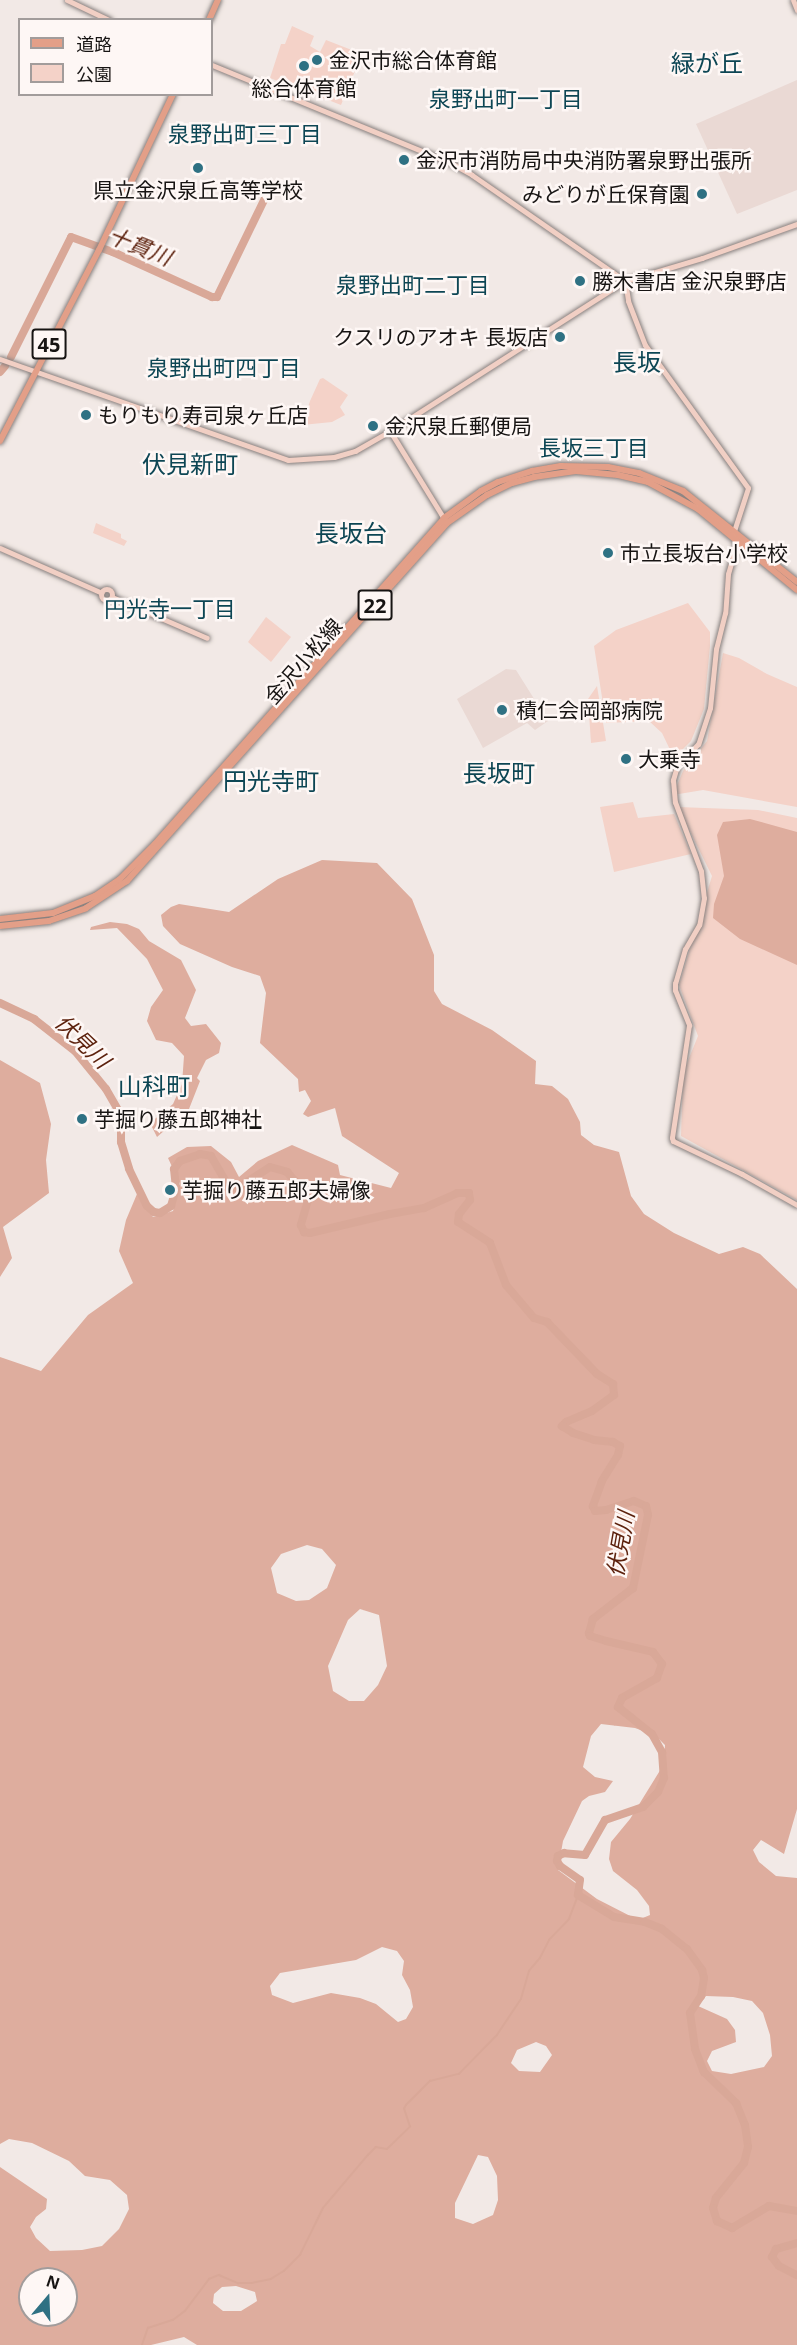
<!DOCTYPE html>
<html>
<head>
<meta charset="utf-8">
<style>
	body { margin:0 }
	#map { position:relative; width:797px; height:2345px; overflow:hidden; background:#f2e9e6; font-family:"Noto Sans","Noto Sans JP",sans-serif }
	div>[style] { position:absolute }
	.built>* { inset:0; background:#ead9d4 }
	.green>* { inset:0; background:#f4d2c8 }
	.forest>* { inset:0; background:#dead9e }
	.stream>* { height:1.5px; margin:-0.75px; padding:0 0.75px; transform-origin:0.75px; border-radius:0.75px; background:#d9a898 }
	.river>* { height:8px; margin:-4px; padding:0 4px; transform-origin:4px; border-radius:4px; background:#d9a898 }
	.roads { filter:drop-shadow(0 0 2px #88807e) drop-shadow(0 0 2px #88807e) }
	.secondary>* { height:5px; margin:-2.5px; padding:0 2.5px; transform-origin:2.5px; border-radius:2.5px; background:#f1cfc4 }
	.secondary>.ring { margin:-2.5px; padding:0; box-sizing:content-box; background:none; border:5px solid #f1cfc4; border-radius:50% }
	.primary>* { height:6px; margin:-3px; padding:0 3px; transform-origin:3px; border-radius:3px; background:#e39f88 }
	.dots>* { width:16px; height:16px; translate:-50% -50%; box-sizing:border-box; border:3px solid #fef7f5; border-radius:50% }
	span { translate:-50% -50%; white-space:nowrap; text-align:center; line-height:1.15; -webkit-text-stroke:5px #fef7f5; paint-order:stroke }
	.shield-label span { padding:2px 4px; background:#fef7f5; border:2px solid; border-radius:4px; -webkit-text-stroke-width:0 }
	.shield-label { font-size:20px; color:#171413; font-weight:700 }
	.poi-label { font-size:21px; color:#171413 }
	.left { translate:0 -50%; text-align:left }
	.right { translate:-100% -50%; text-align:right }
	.street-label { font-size:21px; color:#171413 }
	.neighbourhood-label { font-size:22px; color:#0d4654 }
	.water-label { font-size:22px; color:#5d220e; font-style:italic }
	.quarter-label { font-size:24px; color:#0d4654 }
	.legend { position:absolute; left:18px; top:18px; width:195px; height:78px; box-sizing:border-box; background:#fef7f5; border:2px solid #a29c9b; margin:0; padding:8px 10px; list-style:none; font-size:18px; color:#171413 }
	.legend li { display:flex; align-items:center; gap:12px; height:30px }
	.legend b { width:30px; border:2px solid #a29c9b }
	.north { position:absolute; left:18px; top:2267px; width:60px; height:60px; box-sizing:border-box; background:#fef7f5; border:2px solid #a29c9b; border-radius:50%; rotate:19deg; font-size:16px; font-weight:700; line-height:24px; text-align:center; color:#171413 }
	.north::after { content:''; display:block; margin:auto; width:21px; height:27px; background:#2f7183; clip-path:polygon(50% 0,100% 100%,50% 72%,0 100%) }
</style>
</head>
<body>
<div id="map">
	<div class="built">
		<i style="clip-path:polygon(797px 80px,797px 190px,737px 214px,696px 124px)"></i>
		<i style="clip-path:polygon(506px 669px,516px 670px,548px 721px,535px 730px,527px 723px,483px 748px,457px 699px)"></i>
	</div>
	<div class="green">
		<i style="clip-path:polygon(292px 26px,314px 36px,310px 46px,320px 52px,326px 40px,362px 54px,341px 105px,305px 91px,309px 81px,298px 76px,293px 87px,270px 78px,281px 44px,285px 44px)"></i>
		<i style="clip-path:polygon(323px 378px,348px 395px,340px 407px,345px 415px,332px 422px,302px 425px,310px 401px,320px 379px)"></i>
		<i style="clip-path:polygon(96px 523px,121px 534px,121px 538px,127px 541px,124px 546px,93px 533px)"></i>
		<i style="clip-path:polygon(688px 603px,710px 632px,710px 646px,704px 709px,691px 741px,674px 758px,662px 733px,649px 721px,606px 723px,594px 646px,616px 630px)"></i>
		<i style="clip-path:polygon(266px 617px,291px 637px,271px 662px,248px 642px)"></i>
		<i style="clip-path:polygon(723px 653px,739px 658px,767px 674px,797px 687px,797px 807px,703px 790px,673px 795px,683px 771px,707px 741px)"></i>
		<i style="clip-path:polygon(597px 686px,606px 741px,591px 743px,588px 699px)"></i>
		<i style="clip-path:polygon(633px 802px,638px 818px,674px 814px,691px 854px,614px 872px,600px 807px)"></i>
		<i style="clip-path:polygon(678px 807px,758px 810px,797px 818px,797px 1200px,681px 1136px,683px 1073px,698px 1036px,679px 985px,712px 876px)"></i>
	</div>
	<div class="forest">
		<i style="clip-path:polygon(750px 819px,797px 832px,797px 965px,740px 939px,713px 918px,714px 904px,724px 876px,717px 835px,723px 822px)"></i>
		<i style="clip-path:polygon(evenodd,322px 860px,377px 863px,412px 899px,434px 955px,434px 991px,442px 1004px,492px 1030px,536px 1061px,535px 1084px,552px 1086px,568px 1099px,580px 1122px,581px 1135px,594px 1145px,619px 1152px,631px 1196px,644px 1214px,674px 1233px,719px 1254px,743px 1247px,760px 1254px,797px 1289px,797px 1809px,784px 1854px,761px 1840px,753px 1850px,759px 1862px,776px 1876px,797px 1878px,797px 2345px,197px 2345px,184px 2337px,151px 2345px,0 2345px,0 2167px,47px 2199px,46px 2209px,36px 2217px,30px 2227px,36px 2238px,50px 2251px,82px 2250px,102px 2246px,119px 2229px,129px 2209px,127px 2195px,110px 2180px,85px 2176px,69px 2161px,32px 2143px,9px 2139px,0 2144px,0 1357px,41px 1371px,88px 1315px,133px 1283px,119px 1251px,126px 1220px,137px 1194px,153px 1217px,173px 1211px,180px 1184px,168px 1158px,187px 1147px,211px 1146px,231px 1162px,239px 1177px,258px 1161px,292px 1145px,338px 1165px,340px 1175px,391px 1188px,399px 1173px,342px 1136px,335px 1108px,308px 1117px,303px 1114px,311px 1101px,305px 1090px,299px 1092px,298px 1079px,260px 1043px,266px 993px,260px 976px,232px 967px,180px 944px,163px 926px,161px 915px,171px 907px,179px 904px,229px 912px,278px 879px,322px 860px,307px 1545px,322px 1549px,336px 1565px,327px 1588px,309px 1600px,296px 1601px,277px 1593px,271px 1568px,281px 1554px,307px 1545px,322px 860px,360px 1609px,379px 1615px,387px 1666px,378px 1685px,364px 1701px,349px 1701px,333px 1691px,328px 1666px,348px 1620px,360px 1609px,322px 860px,601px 1724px,635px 1728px,656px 1736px,665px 1745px,664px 1764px,630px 1819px,611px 1842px,609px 1859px,613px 1871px,637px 1890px,649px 1906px,650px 1915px,638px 1920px,597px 1899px,558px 1870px,563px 1841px,582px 1801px,589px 1796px,605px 1792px,613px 1781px,595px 1777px,583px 1767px,591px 1736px,601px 1724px,322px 860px,382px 1947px,397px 1951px,404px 1961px,402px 1975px,410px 1990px,413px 2007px,406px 2019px,398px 2022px,376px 2004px,360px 1998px,331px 1993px,293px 2003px,272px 1995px,270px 1986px,280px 1973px,356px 1960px,382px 1947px,322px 860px,706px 1996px,733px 1997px,752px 2001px,763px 2013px,770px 2035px,772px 2056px,764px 2067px,731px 2074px,712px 2071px,707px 2061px,712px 2051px,736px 2042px,735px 2030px,727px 2019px,698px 2006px,706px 1996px,322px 860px,536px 2042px,546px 2046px,552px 2055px,540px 2072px,519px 2071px,511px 2063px,517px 2050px,536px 2042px,322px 860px,478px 2155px,488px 2157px,497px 2176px,498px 2200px,493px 2215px,473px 2224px,455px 2218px,455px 2203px,478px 2155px,322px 860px,30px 2279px,66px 2279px,66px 2315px,30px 2315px,30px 2279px,322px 860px,236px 2286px,255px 2292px,257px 2301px,241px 2311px,223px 2311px,213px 2303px,214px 2294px,222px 2287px,236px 2286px)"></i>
		<i style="clip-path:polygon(110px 922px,127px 924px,139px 929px,149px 941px,181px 960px,196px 990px,185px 1018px,191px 1026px,206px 1024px,221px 1043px,219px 1053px,206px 1060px,197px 1078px,200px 1081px,189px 1109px,157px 1137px,150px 1123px,173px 1104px,182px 1084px,184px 1056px,172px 1043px,156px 1040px,147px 1021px,151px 1007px,163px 990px,147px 959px,117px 928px,90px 930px,91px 927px)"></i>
		<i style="clip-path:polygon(0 1060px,40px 1083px,51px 1124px,46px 1160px,49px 1193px,3px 1227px,12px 1258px,0 1277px)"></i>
	</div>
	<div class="stream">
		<i style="left:142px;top:2345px;width:18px;rotate:-71deg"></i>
		<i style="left:148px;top:2328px;width:26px;rotate:-18deg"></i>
		<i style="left:173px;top:2320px;width:15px;rotate:-37deg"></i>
		<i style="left:185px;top:2311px;width:40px;rotate:-53deg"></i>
		<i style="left:209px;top:2279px;width:11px;rotate:-22deg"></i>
		<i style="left:219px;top:2275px;width:21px;rotate:23deg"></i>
		<i style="left:238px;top:2283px;width:14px"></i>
		<i style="left:252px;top:2283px;width:19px;rotate:-12deg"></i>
		<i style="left:271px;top:2279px;width:15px;rotate:-32deg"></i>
		<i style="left:284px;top:2271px;width:23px;rotate:-45deg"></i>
		<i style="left:300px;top:2255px;width:52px;rotate:-63.9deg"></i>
		<i style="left:323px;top:2208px;width:70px;rotate:-49.7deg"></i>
		<i style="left:368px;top:2155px;width:11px;rotate:-45deg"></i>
		<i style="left:376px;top:2147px;width:11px;rotate:10deg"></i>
		<i style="left:387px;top:2149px;width:32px;rotate:-44deg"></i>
		<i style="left:410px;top:2127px;width:19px;rotate:-108deg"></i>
		<i style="left:404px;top:2109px;width:4px;rotate:-63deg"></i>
		<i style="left:406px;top:2105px;width:34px;rotate:-45deg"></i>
		<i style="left:430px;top:2081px;width:30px;rotate:-14deg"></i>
		<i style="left:459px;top:2074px;width:54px;rotate:-45.7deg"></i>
		<i style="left:497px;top:2035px;width:43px;rotate:-56.3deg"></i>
		<i style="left:521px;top:1999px;width:29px;rotate:-74deg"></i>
		<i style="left:529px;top:1971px;width:17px;rotate:-50deg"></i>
		<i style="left:540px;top:1958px;width:20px;rotate:-63deg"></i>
		<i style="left:549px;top:1940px;width:29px;rotate:-46deg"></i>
		<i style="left:569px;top:1919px;width:26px;rotate:-69deg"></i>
	</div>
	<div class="river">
		<i style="left:11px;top:357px;width:134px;rotate:-63.4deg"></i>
		<i style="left:71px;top:237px;width:45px;rotate:19.7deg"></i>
		<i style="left:113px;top:252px;width:109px;rotate:24.4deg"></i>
		<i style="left:212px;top:297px;width:5px"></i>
		<i style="left:217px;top:297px;width:110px;rotate:-64.1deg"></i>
		<i style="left:0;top:372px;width:8px;rotate:-50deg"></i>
		<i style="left:0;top:1003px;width:38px;rotate:25deg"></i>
		<i style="left:34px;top:1019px;width:52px;rotate:38deg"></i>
		<i style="left:75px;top:1051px;width:49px;rotate:50.8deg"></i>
		<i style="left:106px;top:1089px;width:30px;rotate:60deg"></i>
		<i style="left:121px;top:1115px;width:27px;rotate:90deg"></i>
		<i style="left:121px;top:1142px;width:28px;rotate:73deg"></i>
		<i style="left:129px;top:1169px;width:41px;rotate:64.1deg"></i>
		<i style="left:147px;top:1206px;width:9px;rotate:41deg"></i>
		<i style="left:154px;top:1212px;width:6px;rotate:9deg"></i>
		<i style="left:160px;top:1213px;width:13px;rotate:-32deg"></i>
		<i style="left:171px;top:1206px;width:19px;rotate:-74deg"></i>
		<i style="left:176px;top:1188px;width:19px;rotate:-96deg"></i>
		<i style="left:174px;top:1169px;width:10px;rotate:-53deg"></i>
		<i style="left:180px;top:1161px;width:21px;rotate:-19deg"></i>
		<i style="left:200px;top:1154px;width:11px;rotate:10deg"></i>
		<i style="left:211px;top:1156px;width:32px;rotate:60deg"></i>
		<i style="left:227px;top:1184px;width:10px;rotate:29deg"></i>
		<i style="left:236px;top:1189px;width:40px;rotate:-32.9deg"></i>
		<i style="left:270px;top:1167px;width:18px;rotate:16deg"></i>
		<i style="left:287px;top:1172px;width:28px;rotate:48deg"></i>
		<i style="left:306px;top:1193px;width:7px;rotate:74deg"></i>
		<i style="left:308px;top:1200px;width:26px;rotate:106deg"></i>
		<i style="left:301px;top:1225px;width:8px;rotate:67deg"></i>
		<i style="left:304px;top:1232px;width:6px;rotate:9deg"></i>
		<i style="left:310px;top:1233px;width:82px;rotate:-13.4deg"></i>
		<i style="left:390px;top:1214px;width:35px;rotate:-10deg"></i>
		<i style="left:424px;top:1208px;width:36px;rotate:-24deg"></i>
		<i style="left:457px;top:1193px;width:12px"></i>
		<i style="left:469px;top:1193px;width:7px;rotate:82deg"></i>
		<i style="left:470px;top:1200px;width:18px;rotate:128deg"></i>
		<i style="left:459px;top:1214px;width:8px;rotate:97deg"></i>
		<i style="left:458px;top:1222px;width:38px;rotate:33deg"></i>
		<i style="left:490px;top:1243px;width:45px;rotate:69.1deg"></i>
		<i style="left:506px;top:1285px;width:43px;rotate:49.7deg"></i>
		<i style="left:534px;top:1318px;width:14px;rotate:17deg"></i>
		<i style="left:547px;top:1322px;width:72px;rotate:46.1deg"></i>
		<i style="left:597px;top:1374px;width:19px;rotate:32deg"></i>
		<i style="left:613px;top:1384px;width:11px;rotate:85deg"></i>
		<i style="left:614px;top:1395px;width:27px;rotate:144deg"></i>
		<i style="left:592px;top:1411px;width:28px;rotate:157deg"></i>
		<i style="left:566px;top:1422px;width:6px;rotate:135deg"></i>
		<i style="left:562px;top:1426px;width:13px;rotate:32deg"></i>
		<i style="left:573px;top:1433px;width:22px;rotate:18deg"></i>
		<i style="left:594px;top:1440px;width:19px;rotate:6deg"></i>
		<i style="left:613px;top:1442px;width:8px;rotate:30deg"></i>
		<i style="left:620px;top:1446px;width:9px;rotate:103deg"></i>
		<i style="left:618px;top:1455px;width:31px;rotate:122deg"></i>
		<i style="left:602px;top:1481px;width:27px;rotate:110deg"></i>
		<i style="left:593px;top:1506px;width:5px;rotate:68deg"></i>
		<i style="left:595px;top:1511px;width:11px;rotate:-5deg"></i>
		<i style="left:606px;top:1510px;width:29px;rotate:-18deg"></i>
		<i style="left:634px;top:1501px;width:13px;rotate:23deg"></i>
		<i style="left:646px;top:1506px;width:9px;rotate:77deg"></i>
		<i style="left:648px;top:1515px;width:75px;rotate:101.6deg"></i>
		<i style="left:633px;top:1588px;width:51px;rotate:142.2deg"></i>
		<i style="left:593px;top:1619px;width:15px;rotate:106deg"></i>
		<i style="left:589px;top:1633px;width:3px;rotate:72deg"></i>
		<i style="left:590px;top:1636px;width:17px;rotate:17deg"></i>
		<i style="left:606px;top:1641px;width:48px;rotate:13.2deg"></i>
		<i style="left:653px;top:1652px;width:15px;rotate:53deg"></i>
		<i style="left:662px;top:1664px;width:15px;rotate:110deg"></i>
		<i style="left:657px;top:1678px;width:40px;rotate:150.3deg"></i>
		<i style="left:622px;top:1698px;width:10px;rotate:114deg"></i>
		<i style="left:618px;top:1707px;width:43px;rotate:38.5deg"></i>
		<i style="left:652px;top:1734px;width:21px;rotate:61deg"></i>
		<i style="left:662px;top:1752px;width:26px;rotate:86deg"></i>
		<i style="left:664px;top:1778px;width:15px;rotate:113deg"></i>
		<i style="left:658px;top:1792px;width:21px;rotate:135deg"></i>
		<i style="left:643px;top:1807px;width:40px;rotate:161.1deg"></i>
		<i style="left:605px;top:1820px;width:40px;rotate:119.7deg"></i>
		<i style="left:585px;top:1855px;width:21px;rotate:-175deg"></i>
		<i style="left:564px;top:1853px;width:7px;rotate:153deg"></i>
		<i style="left:558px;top:1856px;width:5px;rotate:101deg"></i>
		<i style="left:557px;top:1861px;width:6px;rotate:59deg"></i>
		<i style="left:560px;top:1866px;width:24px;rotate:35deg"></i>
		<i style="left:580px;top:1880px;width:15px;rotate:98deg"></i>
		<i style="left:578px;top:1895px;width:42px;rotate:31.4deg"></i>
		<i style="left:614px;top:1917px;width:31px;rotate:9deg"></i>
		<i style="left:645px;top:1922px;width:18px;rotate:22deg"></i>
		<i style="left:662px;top:1929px;width:32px;rotate:39deg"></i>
		<i style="left:687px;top:1949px;width:26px;rotate:54deg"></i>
		<i style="left:702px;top:1970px;width:8px;rotate:76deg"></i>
		<i style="left:704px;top:1978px;width:18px;rotate:99deg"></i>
		<i style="left:701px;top:1996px;width:20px;rotate:123deg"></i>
		<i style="left:690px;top:2013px;width:36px;rotate:82deg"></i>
		<i style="left:695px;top:2049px;width:25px;rotate:69deg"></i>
		<i style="left:704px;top:2072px;width:45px;rotate:44.1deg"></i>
		<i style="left:736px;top:2103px;width:24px;rotate:68deg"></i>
		<i style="left:745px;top:2125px;width:22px;rotate:82deg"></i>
		<i style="left:748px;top:2147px;width:16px;rotate:104deg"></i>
		<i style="left:744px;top:2163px;width:45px;rotate:128.7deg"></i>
		<i style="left:716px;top:2198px;width:10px;rotate:107deg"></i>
		<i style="left:713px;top:2208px;width:14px;rotate:73deg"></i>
		<i style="left:717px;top:2221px;width:17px;rotate:25deg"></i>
		<i style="left:732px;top:2228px;width:43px;rotate:-30.7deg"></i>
		<i style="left:769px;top:2206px;width:28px;rotate:10deg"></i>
		<i style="left:797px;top:2243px;width:22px;rotate:164deg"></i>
		<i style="left:776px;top:2249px;width:9px;rotate:117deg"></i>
		<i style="left:772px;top:2257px;width:11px;rotate:52deg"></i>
		<i style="left:779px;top:2266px;width:20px;rotate:27deg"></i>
	</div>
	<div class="roads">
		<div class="secondary">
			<i style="left:67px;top:0;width:47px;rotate:25.5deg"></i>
			<i style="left:793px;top:0;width:11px;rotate:68deg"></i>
			<i style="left:212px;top:65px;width:256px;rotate:22.3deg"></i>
			<i style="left:449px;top:162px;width:26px;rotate:29deg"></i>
			<i style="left:472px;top:175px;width:186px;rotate:34.7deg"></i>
			<i style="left:625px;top:281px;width:20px;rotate:81deg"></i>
			<i style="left:628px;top:301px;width:47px;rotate:68.9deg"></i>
			<i style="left:645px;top:345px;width:176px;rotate:54.2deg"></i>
			<i style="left:748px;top:488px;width:45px;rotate:108deg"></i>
			<i style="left:734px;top:531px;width:15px;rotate:82deg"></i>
			<i style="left:736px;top:546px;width:29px;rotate:106deg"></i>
			<i style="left:728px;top:574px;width:39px;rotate:94deg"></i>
			<i style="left:725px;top:613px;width:37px;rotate:104deg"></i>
			<i style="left:716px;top:649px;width:59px;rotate:95.8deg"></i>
			<i style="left:710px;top:708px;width:38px;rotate:108deg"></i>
			<i style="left:698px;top:744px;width:30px;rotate:134deg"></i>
			<i style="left:677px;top:766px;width:15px;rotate:106deg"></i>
			<i style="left:673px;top:780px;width:22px;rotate:85deg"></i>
			<i style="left:675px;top:802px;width:74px;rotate:69.4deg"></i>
			<i style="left:701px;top:871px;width:27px;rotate:84deg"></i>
			<i style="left:704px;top:898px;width:27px;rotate:100deg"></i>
			<i style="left:699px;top:925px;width:28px;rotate:120deg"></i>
			<i style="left:685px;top:949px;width:35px;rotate:106deg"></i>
			<i style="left:675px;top:983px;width:7px;rotate:90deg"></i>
			<i style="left:675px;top:990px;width:38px;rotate:68deg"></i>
			<i style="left:689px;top:1025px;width:114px;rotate:98.6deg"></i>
			<i style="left:672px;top:1138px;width:3px;rotate:72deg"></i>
			<i style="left:673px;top:1141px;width:76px;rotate:25.6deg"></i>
			<i style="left:742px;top:1174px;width:63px;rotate:29.4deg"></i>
			<i style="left:0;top:359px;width:305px;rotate:19.3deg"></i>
			<i style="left:288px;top:460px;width:46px;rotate:-3.7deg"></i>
			<i style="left:334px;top:457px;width:22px;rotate:-16deg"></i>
			<i style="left:355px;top:451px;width:40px;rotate:-29.7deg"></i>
			<i style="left:390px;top:431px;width:279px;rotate:-32.6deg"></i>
			<i style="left:625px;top:281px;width:80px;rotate:-16.6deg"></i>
			<i style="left:702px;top:258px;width:101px;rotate:-19.7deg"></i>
			<i style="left:390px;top:431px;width:107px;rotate:58.4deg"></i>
			<i style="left:0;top:548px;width:111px;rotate:23.8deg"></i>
			<i class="ring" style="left:101.5px;top:589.5px;width:6px;height:6px"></i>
			<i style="left:112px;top:597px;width:103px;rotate:23.3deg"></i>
		</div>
		<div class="primary">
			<i style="left:209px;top:20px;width:22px;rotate:-66deg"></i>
			<i style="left:0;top:441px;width:215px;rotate:-62.6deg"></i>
			<i style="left:99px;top:250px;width:173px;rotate:-64.6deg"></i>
			<i style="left:0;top:919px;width:53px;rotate:-6.5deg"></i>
			<i style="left:53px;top:913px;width:45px;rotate:-22deg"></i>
			<i style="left:95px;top:896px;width:29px;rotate:-34deg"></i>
			<i style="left:119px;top:880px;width:51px;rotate:-45deg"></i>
			<i style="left:155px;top:844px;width:436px;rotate:-48.4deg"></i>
			<i style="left:444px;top:518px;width:46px;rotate:-36.1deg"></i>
			<i style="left:481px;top:491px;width:19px;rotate:-28deg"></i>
			<i style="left:498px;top:482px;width:36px;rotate:-18deg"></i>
			<i style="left:532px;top:471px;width:29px;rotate:-10deg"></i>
			<i style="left:561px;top:466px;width:47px;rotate:1.2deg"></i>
			<i style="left:608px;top:467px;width:32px;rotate:11deg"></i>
			<i style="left:639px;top:473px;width:48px;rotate:22.2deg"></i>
			<i style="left:683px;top:491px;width:146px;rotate:38.6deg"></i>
			<i style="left:0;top:926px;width:49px;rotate:-5.8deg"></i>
			<i style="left:49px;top:921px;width:39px;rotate:-19deg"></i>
			<i style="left:86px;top:908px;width:49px;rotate:-33.4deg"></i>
			<i style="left:127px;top:881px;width:480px;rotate:-48.2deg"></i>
			<i style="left:447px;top:523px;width:49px;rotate:-35deg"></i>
			<i style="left:487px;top:495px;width:28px;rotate:-26deg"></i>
			<i style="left:512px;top:483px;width:23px;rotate:-15deg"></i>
			<i style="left:534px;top:477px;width:42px;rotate:-8.1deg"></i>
			<i style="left:576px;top:471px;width:42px;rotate:5.4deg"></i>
			<i style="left:618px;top:475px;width:31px;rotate:13deg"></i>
			<i style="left:648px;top:482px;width:57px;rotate:28.4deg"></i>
			<i style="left:698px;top:509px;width:128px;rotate:39.3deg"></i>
		</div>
	</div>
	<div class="dots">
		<i style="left:317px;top:60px;background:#2f7183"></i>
		<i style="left:304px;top:66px;background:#2f7183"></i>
		<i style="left:404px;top:160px;background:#2f7183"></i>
		<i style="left:198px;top:168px;background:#2f7183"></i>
		<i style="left:702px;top:194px;background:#2f7183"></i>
		<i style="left:580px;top:281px;background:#2f7183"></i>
		<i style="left:560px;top:337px;background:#2f7183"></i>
		<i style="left:86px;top:415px;background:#2f7183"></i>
		<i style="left:373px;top:426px;background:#2f7183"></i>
		<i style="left:608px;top:553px;background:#2f7183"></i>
		<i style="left:502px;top:710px;background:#2f7183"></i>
		<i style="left:626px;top:759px;background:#2f7183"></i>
		<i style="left:82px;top:1119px;background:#2f7183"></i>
		<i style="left:170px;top:1190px;background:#2f7183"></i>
	</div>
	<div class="shield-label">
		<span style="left:49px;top:344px">45</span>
		<span style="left:375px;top:605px">22</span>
	</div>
	<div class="poi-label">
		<span class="left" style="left:329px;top:60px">金沢市総合体育館</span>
		<span style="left:304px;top:88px">総合体育館</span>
		<span class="left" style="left:416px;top:160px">金沢市消防局中央消防署泉野出張所</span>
		<span style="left:198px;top:190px">県立金沢泉丘高等学校</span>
		<span class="right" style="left:690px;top:194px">みどりが丘保育園</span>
		<span class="left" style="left:592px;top:281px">勝木書店 金沢泉野店</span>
		<span class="right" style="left:548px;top:337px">クスリのアオキ 長坂店</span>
		<span class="left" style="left:98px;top:415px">もりもり寿司泉ヶ丘店</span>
		<span class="left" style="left:385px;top:426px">金沢泉丘郵便局</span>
		<span class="left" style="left:620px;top:553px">市立長坂台小学校</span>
		<span class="left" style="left:516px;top:710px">積仁会岡部病院</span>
		<span class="left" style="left:638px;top:759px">大乗寺</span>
		<span class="left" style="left:94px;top:1119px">芋掘り藤五郎神社</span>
		<span class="left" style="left:182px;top:1190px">芋掘り藤五郎夫婦像</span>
	</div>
	<div class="street-label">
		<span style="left:303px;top:661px;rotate:-49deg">金沢小松線</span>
	</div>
	<div class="neighbourhood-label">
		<span style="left:506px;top:99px">泉野出町一丁目</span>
		<span style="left:245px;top:134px">泉野出町三丁目</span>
		<span style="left:413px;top:285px">泉野出町二丁目</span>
		<span style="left:224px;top:368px">泉野出町四丁目</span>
		<span style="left:594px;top:448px">長坂三丁目</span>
		<span style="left:170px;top:609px">円光寺一丁目</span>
	</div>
	<div class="water-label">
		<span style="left:140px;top:246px;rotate:22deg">十貫川</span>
		<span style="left:83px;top:1041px;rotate:44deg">伏見川</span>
		<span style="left:620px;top:1544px;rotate:-80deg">伏見川</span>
	</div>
	<div class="quarter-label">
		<span style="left:707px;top:63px">緑が丘</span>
		<span style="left:637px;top:362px">長坂</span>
		<span style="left:190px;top:464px">伏見新町</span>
		<span style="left:351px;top:533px">長坂台</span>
		<span style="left:499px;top:773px">長坂町</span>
		<span style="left:271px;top:781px">円光寺町</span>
		<span style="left:154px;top:1086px">山科町</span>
	</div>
	<ul class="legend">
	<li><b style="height:8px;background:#e39f88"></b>道路</li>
	<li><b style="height:16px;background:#f4d2c8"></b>公園</li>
	</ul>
	<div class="north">N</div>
</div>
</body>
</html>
